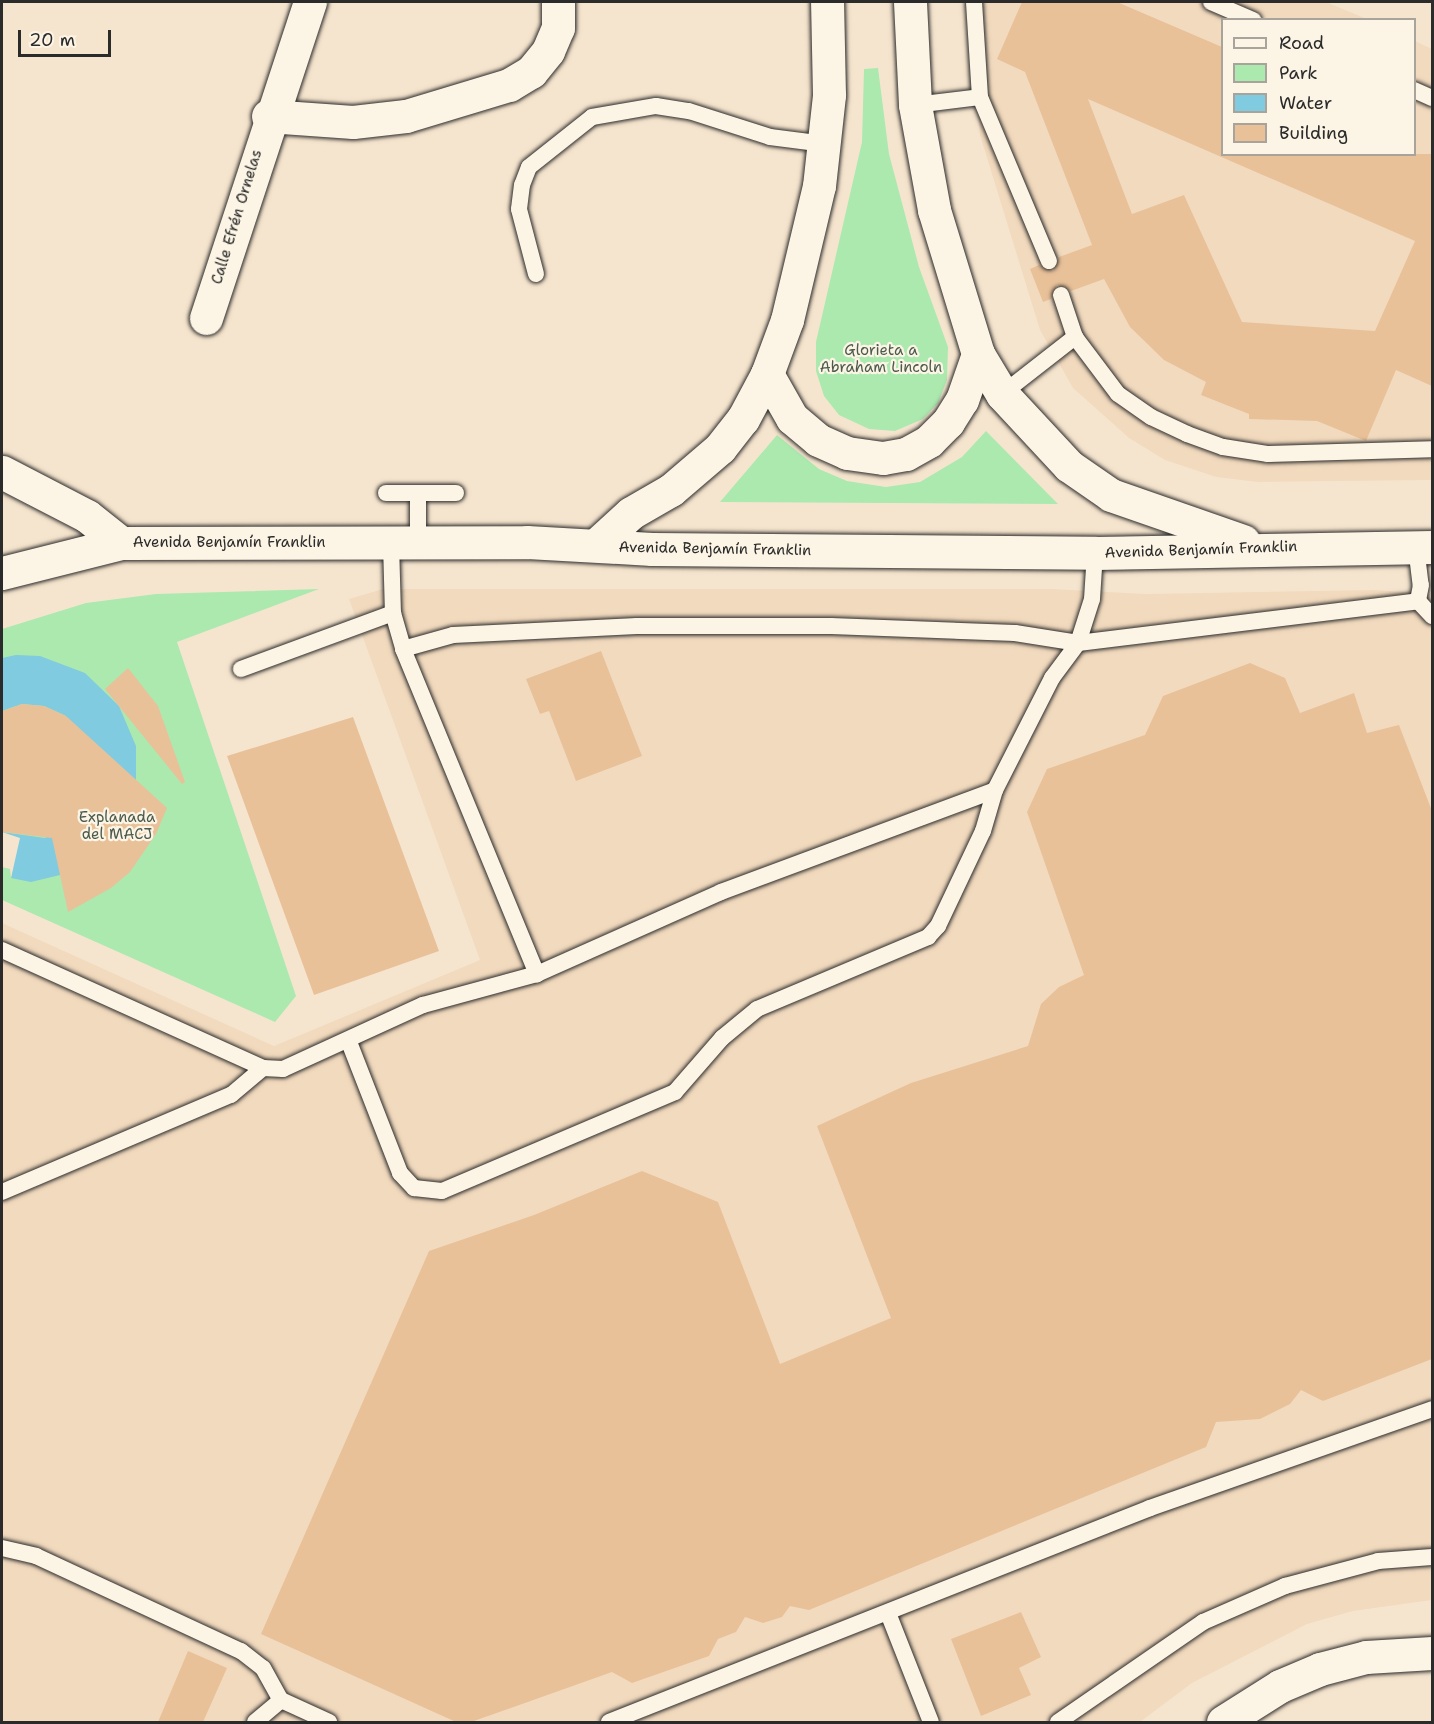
<!DOCTYPE html>
<html>
<head>
<meta charset="utf-8">
<style>
	body { margin:0 }
	#map { position:relative; width:1434px; height:1724px; overflow:hidden; background:#f6e5ce; font-family:"Shantell Sans",sans-serif }
	div>[style] { position:absolute }
	.built>* { inset:0; background:#f2dabe }
	.green>* { inset:0; background:#abe9af }
	.water>* { inset:0; background:#80cbe0 }
	.pier>* { inset:0; background:#f6e5ce }
	.building>* { inset:0; background:#e9c199 }
	.roads { filter:drop-shadow(0 0 2px #2b2b2b) drop-shadow(0 0 2px #2b2b2b) }
	.service>* { height:16px; margin:-8px; padding:0 8px; transform-origin:8px; border-radius:8px; background:#fcf5e5 }
	.minor>* { height:33px; margin:-16.5px; padding:0 16.5px; transform-origin:16.5px; border-radius:16.5px; background:#fcf5e5 }
	.primary>* { height:33px; margin:-16.5px; padding:0 16.5px; transform-origin:16.5px; border-radius:16.5px; background:#fcf5e5 }
	span { translate:-50% -50%; white-space:nowrap; text-align:center; line-height:1.15; -webkit-text-stroke:4.5px #fcf5e5; paint-order:stroke }
	.street-label { font-size:15px; color:#2b2b2b }
	.park-label { font-size:15px; color:#4b5a4c }
	.frame { position:absolute; inset:0; border:3px solid #2b2b2b; pointer-events:none }
	.legend { position:absolute; left:1221px; top:18px; width:195px; height:138px; box-sizing:border-box; background:#fcf5e5; border:2px solid #a8a49b; margin:0; padding:8px 10px; list-style:none; font-size:18px; color:#2b2b2b }
	.legend li { display:flex; align-items:center; gap:12px; height:30px }
	.legend b { width:30px; border:2px solid #a8a49b }
	.scale { position:absolute; left:18px; top:30px; width:93px; height:27px; box-sizing:border-box; border:3px solid #2b2b2b; border-top:0; padding-left:8px; font-size:18px; line-height:21px; white-space:nowrap; color:#2b2b2b; -webkit-text-stroke:4px #fcf5e5; paint-order:stroke }
</style>
</head>
<body>
<div id="map">
	<div class="built">
		<i style="clip-path:polygon(967px 2px,1326px 2px,1367px 19px,1222px 20px,1222px 154px,1414px 154px,1415px 41px,1432px 49px,1432px 480px,1258px 482px,1216px 477px,1165px 460px,1129px 438px,1073px 388px,1040px 330px,980px 135px)"></i>
		<i style="clip-path:polygon(383px 589px,1052px 589px,1145px 594px,1375px 590px,1432px 594px,1432px 1600px,1353px 1611px,1307px 1624px,1192px 1683px,1140px 1722px,2px 1722px,2px 923px,274px 1046px,480px 960px,349px 599px)"></i>
	</div>
	<div class="green">
		<i style="clip-path:polygon(878px 68px,889px 154px,919px 267px,948px 347px,947px 380px,938px 403px,923px 419px,895px 431px,869px 429px,839px 415px,824px 396px,816px 371px,816px 342px,862px 142px,864px 69px)"></i>
		<i style="clip-path:polygon(986px 431px,1058px 504px,720px 502px,777px 435px,819px 469px,847px 481px,886px 487px,920px 482px,962px 457px)"></i>
		<i style="clip-path:polygon(319px 589px,177px 642px,296px 996px,275px 1022px,2px 900px,2px 629px,86px 603px,156px 594px)"></i>
	</div>
	<div class="water">
		<i style="clip-path:polygon(16px 655px,40px 656px,85px 673px,119px 706px,136px 746px,136px 789px,60px 875px,31px 882px,11px 878px,13px 867px,2px 832px,45px 838px,62px 830px,66px 716px,44px 706px,22px 704px,2px 711px,2px 658px)"></i>
	</div>
	<div class="pier">
		<i style="clip-path:polygon(2px 832px,20px 838px,11px 878px,10px 869px,2px 867px)"></i>
	</div>
	<div class="building">
		<i style="clip-path:polygon(evenodd,1022px 2px,1117px 2px,1222px 47px,1222px 154px,1432px 154px,1432px 386px,1396px 370px,1366px 441px,1317px 421px,1249px 419px,1249px 414px,1201px 395px,1206px 382px,1164px 360px,1130px 327px,1104px 279px,1071px 291px,1057px 285px,1051px 299px,1043px 302px,1030px 269px,1039px 265px,1053px 271px,1059px 257px,1092px 245px,1025px 72px,997px 59px,1022px 2px,1088px 99px,1415px 241px,1375px 331px,1242px 322px,1184px 195px,1132px 214px,1088px 99px)"></i>
		<i style="clip-path:polygon(601px 651px,642px 756px,576px 781px,549px 711px,540px 714px,526px 679px)"></i>
		<i style="clip-path:polygon(1250px 663px,1285px 678px,1300px 713px,1354px 693px,1367px 733px,1399px 725px,1432px 811px,1432px 1359px,1323px 1401px,1301px 1390px,1290px 1404px,1260px 1419px,1216px 1422px,1206px 1447px,809px 1610px,790px 1606px,782px 1617px,763px 1623px,745px 1617px,736px 1632px,718px 1639px,709px 1656px,632px 1683px,612px 1672px,471px 1722px,456px 1722px,261px 1634px,429px 1251px,534px 1215px,642px 1171px,718px 1202px,780px 1364px,891px 1318px,817px 1126px,911px 1083px,1028px 1046px,1041px 1004px,1059px 987px,1084px 975px,1027px 812px,1047px 769px,1145px 735px,1163px 696px)"></i>
		<i style="clip-path:polygon(128px 668px,158px 706px,185px 782px,182px 784px,105px 689px)"></i>
		<i style="clip-path:polygon(22px 704px,44px 706px,66px 716px,167px 808px,156px 834px,130px 872px,111px 888px,68px 912px,52px 838px,2px 832px,2px 711px)"></i>
		<i style="clip-path:polygon(353px 717px,439px 951px,314px 995px,227px 756px)"></i>
		<i style="clip-path:polygon(1021px 1612px,1041px 1657px,1019px 1668px,1031px 1695px,981px 1716px,951px 1639px)"></i>
		<i style="clip-path:polygon(188px 1651px,227px 1668px,203px 1722px,158px 1722px)"></i>
	</div>
	<div class="roads">
		<div class="service">
			<i style="left:974px;top:2px;width:95px;rotate:86.4deg"></i>
			<i style="left:980px;top:97px;width:178px;rotate:67.2deg"></i>
			<i style="left:1211px;top:2px;width:46px;rotate:23.2deg"></i>
			<i style="left:1414px;top:90px;width:20px;rotate:24deg"></i>
			<i style="left:915px;top:105px;width:65px;rotate:-7deg"></i>
			<i style="left:536px;top:274px;width:67px;rotate:-104.7deg"></i>
			<i style="left:519px;top:209px;width:24px;rotate:-83deg"></i>
			<i style="left:522px;top:185px;width:19px;rotate:-69deg"></i>
			<i style="left:529px;top:167px;width:80px;rotate:-38.4deg"></i>
			<i style="left:592px;top:117px;width:65px;rotate:-9.8deg"></i>
			<i style="left:656px;top:106px;width:33px;rotate:9deg"></i>
			<i style="left:689px;top:111px;width:85px;rotate:17.8deg"></i>
			<i style="left:770px;top:137px;width:55px;rotate:7.3deg"></i>
			<i style="left:1061px;top:295px;width:44px;rotate:71.6deg"></i>
			<i style="left:1075px;top:337px;width:71px;rotate:53deg"></i>
			<i style="left:1118px;top:394px;width:40px;rotate:34.9deg"></i>
			<i style="left:1151px;top:417px;width:40px;rotate:25deg"></i>
			<i style="left:1187px;top:434px;width:38px;rotate:20deg"></i>
			<i style="left:1223px;top:447px;width:46px;rotate:8.8deg"></i>
			<i style="left:1268px;top:454px;width:164px;rotate:-1.7deg"></i>
			<i style="left:1002px;top:394px;width:93px;rotate:-38deg"></i>
			<i style="left:386px;top:493px;width:70px"></i>
			<i style="left:418px;top:493px;width:50px;rotate:90deg"></i>
			<i style="left:391px;top:543px;width:70px;rotate:88.4deg"></i>
			<i style="left:393px;top:613px;width:37px;rotate:74deg"></i>
			<i style="left:403px;top:649px;width:352px;rotate:67.6deg"></i>
			<i style="left:1416px;top:547px;width:38px;rotate:83deg"></i>
			<i style="left:1421px;top:585px;width:16px;rotate:101deg"></i>
			<i style="left:1418px;top:601px;width:21px;rotate:47deg"></i>
			<i style="left:403px;top:649px;width:52px;rotate:-15.6deg"></i>
			<i style="left:453px;top:635px;width:184px;rotate:-2.8deg"></i>
			<i style="left:637px;top:626px;width:194px"></i>
			<i style="left:831px;top:626px;width:184px;rotate:2.2deg"></i>
			<i style="left:1015px;top:633px;width:64px;rotate:9deg"></i>
			<i style="left:1078px;top:643px;width:343px;rotate:-7deg"></i>
			<i style="left:241px;top:669px;width:162px;rotate:-20.2deg"></i>
			<i style="left:2px;top:950px;width:286px;rotate:24.3deg"></i>
			<i style="left:263px;top:1068px;width:20px;rotate:3deg"></i>
			<i style="left:283px;top:1069px;width:154px;rotate:-24.6deg"></i>
			<i style="left:423px;top:1005px;width:118px;rotate:-15.2deg"></i>
			<i style="left:537px;top:974px;width:201px;rotate:-24deg"></i>
			<i style="left:721px;top:892px;width:292px;rotate:-20.4deg"></i>
			<i style="left:995px;top:790px;width:126px;rotate:-63deg"></i>
			<i style="left:1052px;top:678px;width:44px;rotate:-53.4deg"></i>
			<i style="left:1078px;top:643px;width:46px;rotate:-72.3deg"></i>
			<i style="left:1092px;top:599px;width:46px;rotate:-86.3deg"></i>
			<i style="left:349px;top:1042px;width:141px;rotate:68.7deg"></i>
			<i style="left:400px;top:1173px;width:21px;rotate:47deg"></i>
			<i style="left:414px;top:1188px;width:28px;rotate:6deg"></i>
			<i style="left:442px;top:1191px;width:253px;rotate:-23deg"></i>
			<i style="left:675px;top:1092px;width:72px;rotate:-49deg"></i>
			<i style="left:722px;top:1038px;width:45px;rotate:-39.6deg"></i>
			<i style="left:757px;top:1009px;width:186px;rotate:-22.8deg"></i>
			<i style="left:928px;top:937px;width:15px;rotate:-48deg"></i>
			<i style="left:938px;top:926px;width:105px;rotate:-64.7deg"></i>
			<i style="left:983px;top:831px;width:43px;rotate:-73.7deg"></i>
			<i style="left:2px;top:1192px;width:249px;rotate:-23deg"></i>
			<i style="left:231px;top:1095px;width:42px;rotate:-40.2deg"></i>
			<i style="left:2px;top:1548px;width:35px;rotate:13deg"></i>
			<i style="left:36px;top:1556px;width:226px;rotate:24.9deg"></i>
			<i style="left:241px;top:1651px;width:28px;rotate:38deg"></i>
			<i style="left:263px;top:1668px;width:37px;rotate:61deg"></i>
			<i style="left:281px;top:1700px;width:53px;rotate:24.6deg"></i>
			<i style="left:888px;top:1613px;width:117px;rotate:68.5deg"></i>
			<i style="left:255px;top:1722px;width:34px;rotate:-40deg"></i>
			<i style="left:609px;top:1722px;width:582px;rotate:-21.58deg"></i>
			<i style="left:1150px;top:1508px;width:299px;rotate:-19.3deg"></i>
			<i style="left:1058px;top:1722px;width:176px;rotate:-34.6deg"></i>
			<i style="left:1203px;top:1622px;width:90px;rotate:-23.7deg"></i>
			<i style="left:1285px;top:1586px;width:96px;rotate:-15deg"></i>
			<i style="left:1378px;top:1561px;width:54px;rotate:-4.2deg"></i>
		</div>
		<div class="minor">
			<i style="left:268px;top:116px;width:85px;rotate:4deg"></i>
			<i style="left:353px;top:122px;width:53px;rotate:-6.5deg"></i>
			<i style="left:406px;top:116px;width:108px;rotate:-16.8deg"></i>
			<i style="left:509px;top:85px;width:26px;rotate:-31deg"></i>
			<i style="left:531px;top:72px;width:27px;rotate:-51deg"></i>
			<i style="left:548px;top:51px;width:25px;rotate:-67deg"></i>
			<i style="left:558px;top:28px;width:26px;rotate:-90deg"></i>
			<i style="left:206px;top:318px;width:333px;rotate:-71.8deg"></i>
			<i style="left:2px;top:472px;width:96px;rotate:27.4deg"></i>
			<i style="left:87px;top:516px;width:43px;rotate:38.5deg"></i>
		</div>
		<div class="primary">
			<i style="left:910px;top:2px;width:103px;rotate:87.2deg"></i>
			<i style="left:915px;top:105px;width:107px;rotate:79.7deg"></i>
			<i style="left:934px;top:210px;width:151px;rotate:73deg"></i>
			<i style="left:978px;top:354px;width:47px;rotate:59deg"></i>
			<i style="left:1002px;top:394px;width:98px;rotate:47.1deg"></i>
			<i style="left:1069px;top:466px;width:51px;rotate:34.6deg"></i>
			<i style="left:1111px;top:495px;width:140px;rotate:19.2deg"></i>
			<i style="left:767px;top:374px;width:51px;rotate:60.4deg"></i>
			<i style="left:792px;top:418px;width:34px;rotate:40deg"></i>
			<i style="left:818px;top:440px;width:32px;rotate:24deg"></i>
			<i style="left:847px;top:453px;width:36px;rotate:8deg"></i>
			<i style="left:883px;top:458px;width:23px;rotate:-10deg"></i>
			<i style="left:906px;top:454px;width:26px;rotate:-29deg"></i>
			<i style="left:929px;top:441px;width:27px;rotate:-45deg"></i>
			<i style="left:948px;top:422px;width:26px;rotate:-58deg"></i>
			<i style="left:962px;top:400px;width:49px;rotate:-70.8deg"></i>
			<i style="left:596px;top:545px;width:47px;rotate:-42.4deg"></i>
			<i style="left:631px;top:513px;width:46px;rotate:-29.9deg"></i>
			<i style="left:671px;top:490px;width:65px;rotate:-40.6deg"></i>
			<i style="left:720px;top:448px;width:37px;rotate:-52deg"></i>
			<i style="left:743px;top:419px;width:51px;rotate:-61.9deg"></i>
			<i style="left:767px;top:374px;width:58px;rotate:-69.7deg"></i>
			<i style="left:787px;top:320px;width:138px;rotate:-76.6deg"></i>
			<i style="left:819px;top:186px;width:92px;rotate:-83.7deg"></i>
			<i style="left:829px;top:95px;width:93px;rotate:-91.2deg"></i>
			<i style="left:2px;top:573px;width:123px;rotate:-14.1deg"></i>
			<i style="left:121px;top:543px;width:406px;rotate:-0.1deg"></i>
			<i style="left:527px;top:542px;width:125px;rotate:3.2deg"></i>
			<i style="left:652px;top:549px;width:443px;rotate:0.5deg"></i>
			<i style="left:1095px;top:553px;width:337px;rotate:-1deg"></i>
			<i style="left:1223px;top:1722px;width:67px;rotate:-32.3deg"></i>
			<i style="left:1280px;top:1686px;width:43px;rotate:-23deg"></i>
			<i style="left:1320px;top:1669px;width:48px;rotate:-14.6deg"></i>
			<i style="left:1366px;top:1657px;width:66px;rotate:-3.5deg"></i>
		</div>
	</div>
	<div class="street-label">
		<span style="left:237px;top:217px;rotate:-73deg">Calle Efrén Ornelas</span>
		<span style="left:229px;top:543px">Avenida Benjamín Franklin</span>
		<span style="left:715px;top:549px;rotate:1deg">Avenida Benjamín Franklin</span>
		<span style="left:1201px;top:550px;rotate:-2deg">Avenida Benjamín Franklin</span>
	</div>
	<div class="park-label">
		<span style="left:881px;top:359px">Glorieta a<br>Abraham Lincoln</span>
		<span style="left:117px;top:826px">Explanada<br>del MACJ</span>
	</div>
	<div class="frame"></div>
	<ul class="legend">
	<li><b style="height:8px;background:#fcf5e5"></b>Road</li>
	<li><b style="height:16px;background:#abe9af"></b>Park</li>
	<li><b style="height:16px;background:#80cbe0"></b>Water</li>
	<li><b style="height:16px;background:#e9c199"></b>Building</li>
	</ul>
	<div class="scale">20 m</div>
</div>
</body>
</html>
